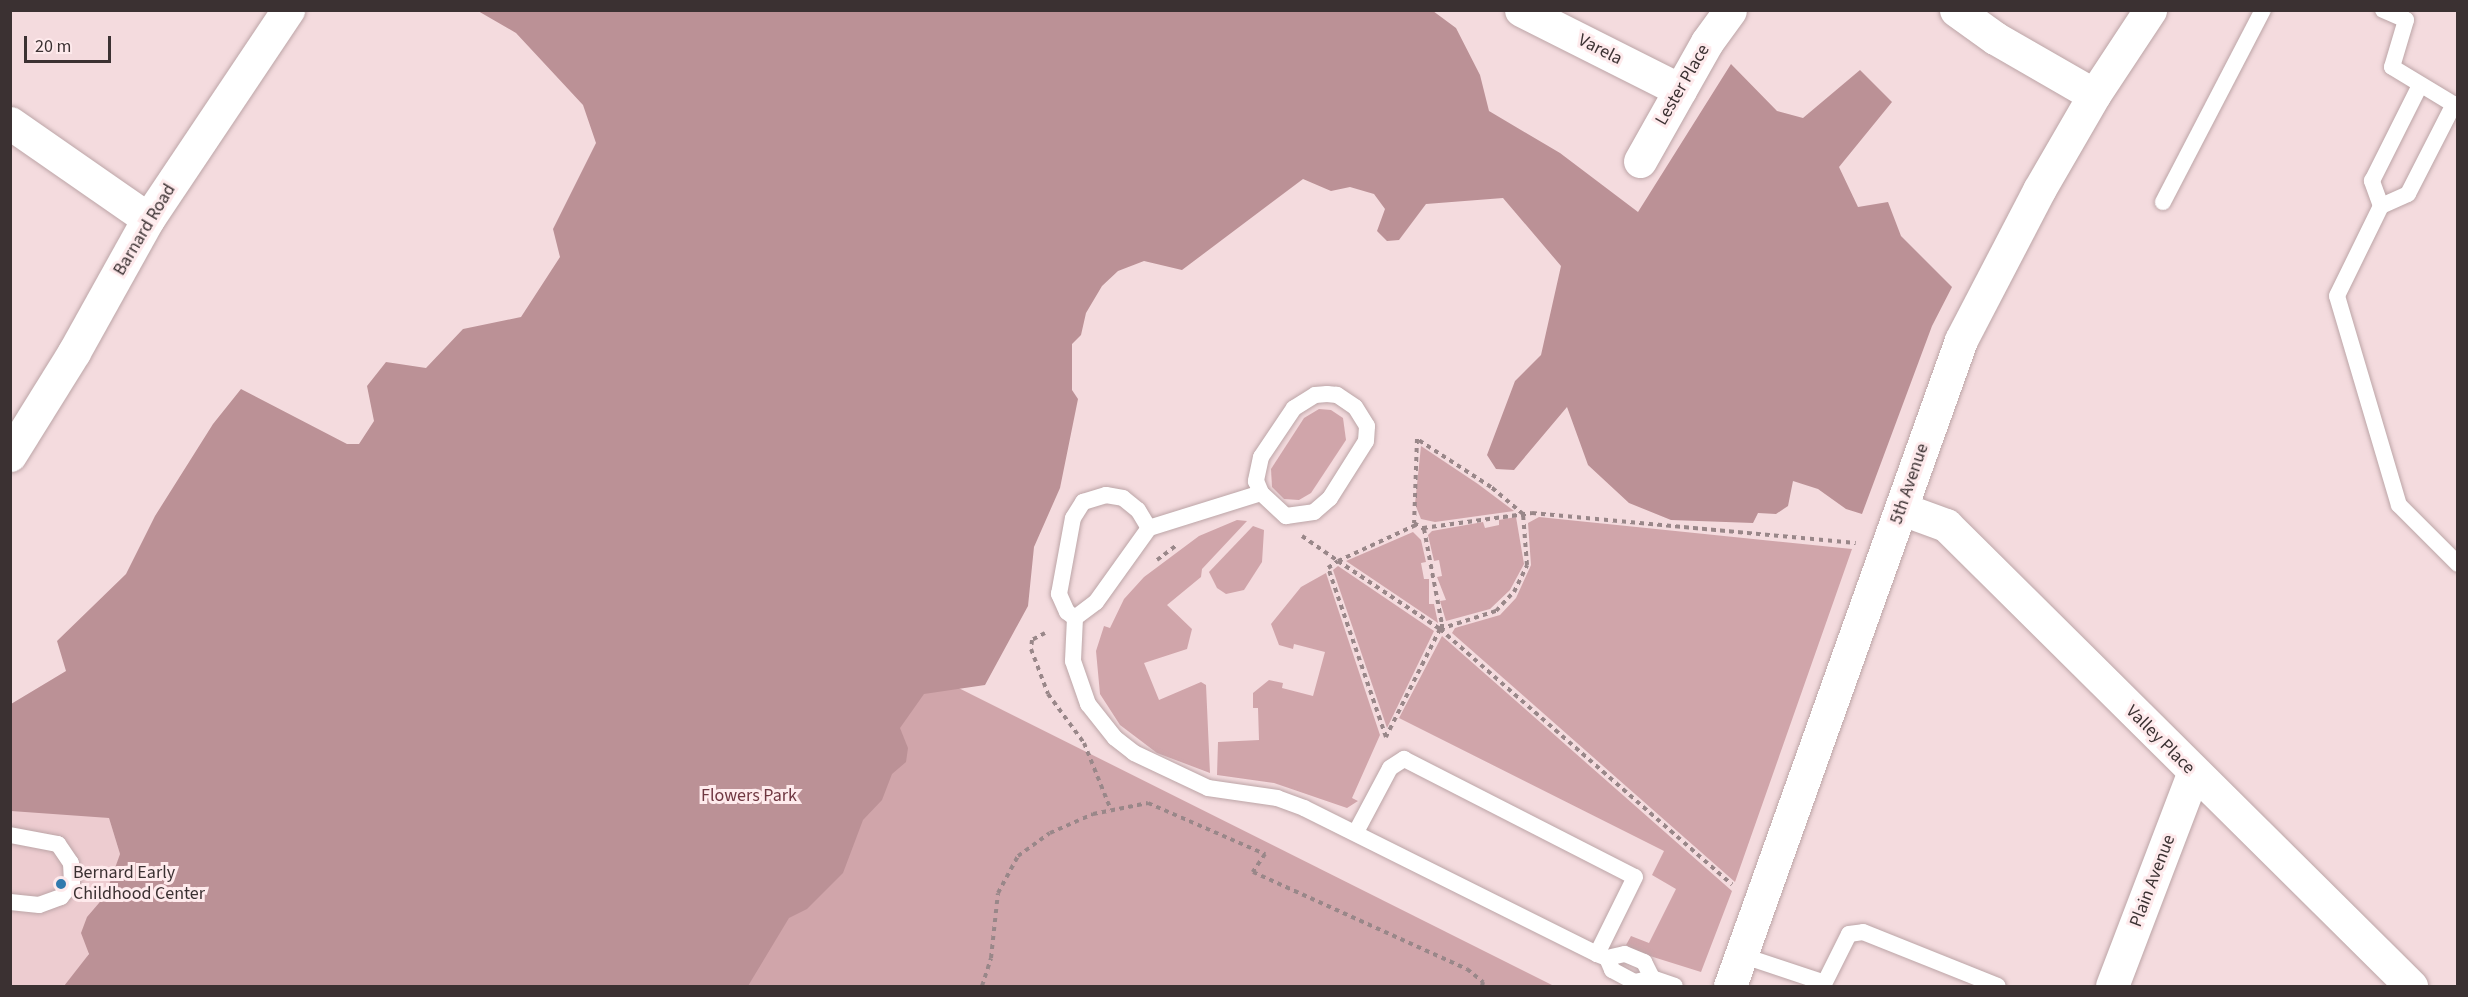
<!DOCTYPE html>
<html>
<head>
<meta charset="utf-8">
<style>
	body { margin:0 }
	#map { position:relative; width:2468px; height:997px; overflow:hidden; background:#f4dbde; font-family:"Source Sans 3",sans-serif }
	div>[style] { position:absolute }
	.built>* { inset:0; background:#edccd0 }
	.green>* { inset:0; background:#d0a5aa }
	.forest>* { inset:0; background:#bb9196 }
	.path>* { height:4px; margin-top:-2px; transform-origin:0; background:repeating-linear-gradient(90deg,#998789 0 4.5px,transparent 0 9px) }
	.roads { filter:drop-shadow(0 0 2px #bca5a7) drop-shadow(0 0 2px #bca5a7) }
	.lane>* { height:16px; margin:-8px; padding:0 8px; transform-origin:8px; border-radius:8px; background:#fff }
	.street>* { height:33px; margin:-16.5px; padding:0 16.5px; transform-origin:16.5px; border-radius:16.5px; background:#fff }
	.secondary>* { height:33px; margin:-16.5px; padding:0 16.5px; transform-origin:16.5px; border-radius:16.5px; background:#fff }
	.dots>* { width:16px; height:16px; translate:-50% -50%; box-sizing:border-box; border:3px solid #feeaec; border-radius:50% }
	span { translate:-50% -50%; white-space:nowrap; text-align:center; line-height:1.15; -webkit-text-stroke:6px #feeaec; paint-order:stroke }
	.street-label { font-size:18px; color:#3b3132 }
	.park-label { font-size:18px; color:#703741 }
	.poi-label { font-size:18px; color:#3b3132 }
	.left { translate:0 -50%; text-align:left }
	.frame { position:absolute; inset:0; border:12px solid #3b3132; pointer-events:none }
	.scale { position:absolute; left:24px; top:36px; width:87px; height:27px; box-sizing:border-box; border:3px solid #3b3132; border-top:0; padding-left:8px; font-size:18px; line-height:21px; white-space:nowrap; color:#3b3132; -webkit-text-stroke:4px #feeaec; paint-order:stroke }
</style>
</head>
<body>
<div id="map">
	<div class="built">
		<i style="clip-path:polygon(11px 805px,109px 818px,120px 854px,78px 986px,11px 986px)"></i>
	</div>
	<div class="green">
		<i style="clip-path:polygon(1319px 409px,1331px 410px,1343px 418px,1346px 440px,1311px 493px,1299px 500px,1284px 499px,1272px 487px,1271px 469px,1304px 418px)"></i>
		<i style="clip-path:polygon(1421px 446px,1478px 484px,1514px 511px,1435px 522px,1421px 519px,1415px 504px)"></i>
		<i style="clip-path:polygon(1516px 517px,1524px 564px,1510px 590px,1490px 609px,1446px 621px,1440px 601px,1446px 600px,1437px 577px,1442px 576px,1439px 560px,1434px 561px,1428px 535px,1432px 531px,1483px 522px,1485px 528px,1499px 525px,1499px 520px)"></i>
		<i style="clip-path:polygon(1539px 517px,1852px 549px,1735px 882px,1452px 633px,1455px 628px,1500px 615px,1516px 598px,1531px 565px,1528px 523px)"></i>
		<i style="clip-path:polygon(1237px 520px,1247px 521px,1202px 569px,1201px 577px,1167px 605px,1192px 629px,1187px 649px,1144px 663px,1159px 700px,1201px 682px,1206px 685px,1210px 773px,1157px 753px,1120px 725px,1100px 694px,1096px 651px,1104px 626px,1110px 628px,1124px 599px,1144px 577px,1199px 536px)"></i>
		<i style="clip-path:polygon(1253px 526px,1264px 530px,1262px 562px,1244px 590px,1226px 594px,1217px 588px,1209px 572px)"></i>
		<i style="clip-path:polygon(1413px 532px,1421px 540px,1426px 562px,1421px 563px,1424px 579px,1429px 579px,1429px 604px,1434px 604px,1438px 623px,1346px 561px)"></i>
		<i style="clip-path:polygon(653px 535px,1554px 986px,460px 986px)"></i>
		<i style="clip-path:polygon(1338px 566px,1434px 631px,1387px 728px,1333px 570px)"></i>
		<i style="clip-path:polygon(1326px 573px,1380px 735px,1352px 798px,1358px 801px,1347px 808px,1274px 783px,1217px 775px,1218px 742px,1259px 740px,1258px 708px,1253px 708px,1253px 693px,1269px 680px,1283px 683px,1282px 688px,1313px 696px,1325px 652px,1294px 644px,1293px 649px,1279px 645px,1271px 624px,1301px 587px)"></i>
		<i style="clip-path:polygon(1442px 636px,1732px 891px,1701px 972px,1634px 951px,1626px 945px,1631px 936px,1649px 943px,1676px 889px,1652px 875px,1664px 851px,1399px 718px)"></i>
	</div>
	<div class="forest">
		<i style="clip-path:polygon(478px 11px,1433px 11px,1456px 28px,1480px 75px,1489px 111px,1560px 153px,1638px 212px,1731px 64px,1777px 111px,1803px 118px,1860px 70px,1892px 102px,1839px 167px,1858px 207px,1888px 202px,1901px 236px,1952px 287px,1932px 326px,1862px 514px,1846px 509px,1818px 489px,1793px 481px,1788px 506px,1776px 514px,1758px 513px,1753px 523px,1671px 520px,1629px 503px,1588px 465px,1567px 407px,1514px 470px,1496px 469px,1487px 455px,1515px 381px,1541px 355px,1561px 266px,1503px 198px,1426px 204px,1399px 240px,1387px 241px,1377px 231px,1385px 209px,1374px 194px,1350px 187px,1331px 191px,1303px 179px,1182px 270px,1144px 261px,1118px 271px,1102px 286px,1086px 313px,1081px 335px,1072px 344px,1072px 390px,1078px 399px,1060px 488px,1034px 547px,1028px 606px,985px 685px,924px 694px,900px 728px,908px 748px,906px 762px,892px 774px,882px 800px,863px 820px,843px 873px,807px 909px,789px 918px,748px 986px,64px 986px,89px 954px,81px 933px,87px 917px,105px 896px,120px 854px,109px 818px,11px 811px,11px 704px,66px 671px,57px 641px,126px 574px,155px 516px,213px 424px,241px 389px,347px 444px,359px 444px,374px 421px,367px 386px,386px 362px,426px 368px,463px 329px,521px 317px,560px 257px,553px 229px,596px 143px,583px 105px,516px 33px)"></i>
	</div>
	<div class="path">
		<i style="left:1423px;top:528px;width:110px;rotate:-7.8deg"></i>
		<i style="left:1532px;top:513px;width:325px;rotate:5.3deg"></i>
		<i style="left:1302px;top:536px;width:44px;rotate:34.8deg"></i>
		<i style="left:1338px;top:561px;width:86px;rotate:-24.8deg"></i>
		<i style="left:1157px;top:560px;width:25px;rotate:-37deg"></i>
		<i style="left:1440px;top:629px;width:59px;rotate:-17.8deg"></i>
		<i style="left:1496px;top:611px;width:26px;rotate:-47deg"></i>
		<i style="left:1514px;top:592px;width:30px;rotate:-64deg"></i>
		<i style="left:1527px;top:565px;width:51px;rotate:-94.5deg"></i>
		<i style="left:1523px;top:514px;width:42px;rotate:-139.8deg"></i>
		<i style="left:1491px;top:487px;width:88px;rotate:-147deg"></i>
		<i style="left:1417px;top:439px;width:84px;rotate:92deg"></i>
		<i style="left:1414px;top:523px;width:12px;rotate:31deg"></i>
		<i style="left:1424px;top:529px;width:97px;rotate:79.3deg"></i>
		<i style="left:1442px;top:624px;width:2px;rotate:90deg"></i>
		<i style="left:1442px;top:626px;width:4px;rotate:124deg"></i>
		<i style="left:1440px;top:629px;width:121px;rotate:116.6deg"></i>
		<i style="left:1386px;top:737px;width:179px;rotate:-108.9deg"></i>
		<i style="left:1328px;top:568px;width:12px;rotate:-35deg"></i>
		<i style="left:1338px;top:561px;width:123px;rotate:33.7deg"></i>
		<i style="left:1440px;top:629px;width:388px;rotate:41.2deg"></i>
		<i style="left:1045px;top:633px;width:15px;rotate:152deg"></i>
		<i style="left:1032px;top:640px;width:9px;rotate:96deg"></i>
		<i style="left:1031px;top:649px;width:48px;rotate:69.3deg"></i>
		<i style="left:1048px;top:694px;width:61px;rotate:53.7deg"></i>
		<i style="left:1084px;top:743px;width:72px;rotate:68.1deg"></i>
		<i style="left:982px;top:986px;width:29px;rotate:-72deg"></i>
		<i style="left:991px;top:958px;width:65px;rotate:-83.9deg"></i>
		<i style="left:998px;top:893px;width:42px;rotate:-61.6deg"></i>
		<i style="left:1018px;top:856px;width:39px;rotate:-36deg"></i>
		<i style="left:1050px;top:833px;width:47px;rotate:-23.8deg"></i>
		<i style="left:1093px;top:814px;width:56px;rotate:-11.3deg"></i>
		<i style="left:1148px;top:803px;width:128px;rotate:23.6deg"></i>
		<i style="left:1265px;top:854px;width:22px;rotate:124deg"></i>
		<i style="left:1253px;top:872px;width:235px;rotate:24.4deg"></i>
		<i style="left:1467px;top:969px;width:21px;rotate:39deg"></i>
		<i style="left:1483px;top:982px;width:4px;rotate:104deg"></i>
	</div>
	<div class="roads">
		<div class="lane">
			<i style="left:2383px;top:10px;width:25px;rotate:23deg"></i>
			<i style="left:2406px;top:20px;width:49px;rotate:106.6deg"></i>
			<i style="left:2392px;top:67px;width:77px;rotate:31.2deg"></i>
			<i style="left:2454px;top:104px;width:101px;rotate:117.1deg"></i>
			<i style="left:2408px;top:194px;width:30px;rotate:156deg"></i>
			<i style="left:2381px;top:206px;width:100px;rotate:116.1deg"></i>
			<i style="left:2337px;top:296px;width:218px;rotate:73.5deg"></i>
			<i style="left:2399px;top:505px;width:83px;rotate:45deg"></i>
			<i style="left:2163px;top:202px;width:216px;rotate:-62.5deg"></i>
			<i style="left:2381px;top:206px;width:27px;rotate:-110deg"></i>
			<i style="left:2372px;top:181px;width:107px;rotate:-63.4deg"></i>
			<i style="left:1106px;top:495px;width:17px;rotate:10deg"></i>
			<i style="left:1123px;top:498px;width:19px;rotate:39deg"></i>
			<i style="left:1138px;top:510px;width:21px;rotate:59deg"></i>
			<i style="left:1149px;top:528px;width:91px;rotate:125.6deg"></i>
			<i style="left:1096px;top:602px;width:26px;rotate:143deg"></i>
			<i style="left:1075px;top:618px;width:10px;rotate:-143deg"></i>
			<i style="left:1067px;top:612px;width:20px;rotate:-114deg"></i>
			<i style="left:1059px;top:594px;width:77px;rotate:-79.6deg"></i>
			<i style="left:1073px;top:518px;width:19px;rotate:-58deg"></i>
			<i style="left:1083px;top:502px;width:24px;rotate:-17deg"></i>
			<i style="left:1149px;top:528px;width:117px;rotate:-17.4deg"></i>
			<i style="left:1261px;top:493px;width:34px;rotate:43deg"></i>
			<i style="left:1286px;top:516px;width:28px;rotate:-8deg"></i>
			<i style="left:1314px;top:512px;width:21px;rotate:-41deg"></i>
			<i style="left:1330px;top:498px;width:67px;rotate:-57.7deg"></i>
			<i style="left:1366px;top:441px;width:15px;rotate:-86deg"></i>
			<i style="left:1367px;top:426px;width:22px;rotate:-122deg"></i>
			<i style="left:1355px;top:407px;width:22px;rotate:-146deg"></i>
			<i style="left:1337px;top:395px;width:10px;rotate:-174deg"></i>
			<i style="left:1327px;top:394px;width:12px;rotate:175deg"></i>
			<i style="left:1315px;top:395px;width:25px;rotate:148deg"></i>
			<i style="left:1294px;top:408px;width:59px;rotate:124deg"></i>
			<i style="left:1261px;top:457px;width:25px;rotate:102deg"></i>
			<i style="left:1256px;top:481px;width:13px;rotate:67deg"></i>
			<i style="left:1075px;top:618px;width:43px;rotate:92.7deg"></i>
			<i style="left:1073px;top:661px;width:46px;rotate:70.8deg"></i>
			<i style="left:1088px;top:704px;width:43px;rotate:51.5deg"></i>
			<i style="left:1115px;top:738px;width:24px;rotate:38deg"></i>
			<i style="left:1134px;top:753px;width:82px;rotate:25.3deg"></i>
			<i style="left:1208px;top:788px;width:70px;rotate:8.2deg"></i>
			<i style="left:1277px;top:798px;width:29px;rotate:20deg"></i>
			<i style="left:1304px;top:808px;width:327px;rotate:26.5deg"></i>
			<i style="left:1597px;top:954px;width:11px;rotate:22deg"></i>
			<i style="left:1607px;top:958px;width:18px;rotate:-13deg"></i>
			<i style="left:1625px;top:954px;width:21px;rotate:23deg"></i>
			<i style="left:1644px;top:962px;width:18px;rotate:63deg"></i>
			<i style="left:1356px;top:832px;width:72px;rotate:-62deg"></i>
			<i style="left:1390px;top:768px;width:17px;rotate:-33deg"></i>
			<i style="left:1404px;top:759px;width:259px;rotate:27.1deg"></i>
			<i style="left:1635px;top:877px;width:86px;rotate:116.3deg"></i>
			<i style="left:10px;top:835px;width:49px;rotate:10.6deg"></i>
			<i style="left:58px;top:844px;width:23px;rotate:56deg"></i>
			<i style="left:71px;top:863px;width:20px;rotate:87deg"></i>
			<i style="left:72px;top:883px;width:18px;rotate:128deg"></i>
			<i style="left:61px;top:897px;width:23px;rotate:160deg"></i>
			<i style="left:39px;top:905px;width:29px;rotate:-174deg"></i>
			<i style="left:1741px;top:955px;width:85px;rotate:18.4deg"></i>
			<i style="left:1607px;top:958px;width:13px;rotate:67deg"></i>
			<i style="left:1612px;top:970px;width:26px;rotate:28deg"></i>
			<i style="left:1635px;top:982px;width:17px;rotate:-13deg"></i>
			<i style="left:1652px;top:978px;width:24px;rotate:19deg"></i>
			<i style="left:1823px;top:986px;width:58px;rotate:-63.4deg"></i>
			<i style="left:1849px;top:934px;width:14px;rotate:-8deg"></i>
			<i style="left:1863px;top:932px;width:145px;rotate:21.8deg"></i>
		</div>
		<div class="street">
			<i style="left:1521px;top:10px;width:178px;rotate:26.7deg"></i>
			<i style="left:1956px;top:10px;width:48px;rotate:35.7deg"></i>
			<i style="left:1995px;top:38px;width:114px;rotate:29.9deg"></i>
			<i style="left:10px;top:123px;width:168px;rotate:34.8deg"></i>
			<i style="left:1640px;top:161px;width:137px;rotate:-60.6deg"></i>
			<i style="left:1707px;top:42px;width:39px;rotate:-54deg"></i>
			<i style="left:10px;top:455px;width:121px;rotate:-58.1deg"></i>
			<i style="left:74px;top:352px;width:152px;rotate:-60.9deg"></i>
			<i style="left:148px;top:219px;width:252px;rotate:-56.2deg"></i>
			<i style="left:1902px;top:509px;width:47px;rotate:20deg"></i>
			<i style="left:1946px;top:525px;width:655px;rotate:44.75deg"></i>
			<i style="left:2112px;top:986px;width:227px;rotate:-69.1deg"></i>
		</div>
		<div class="secondary">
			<i style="left:1730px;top:986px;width:686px;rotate:-70.32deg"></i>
			<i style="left:1961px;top:340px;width:169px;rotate:-62.5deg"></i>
			<i style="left:2039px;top:190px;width:110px;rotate:-59.9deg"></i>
			<i style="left:2094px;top:95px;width:102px;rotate:-56.6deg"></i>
		</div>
	</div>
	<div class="dots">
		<i style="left:61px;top:884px;background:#317aae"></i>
	</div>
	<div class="street-label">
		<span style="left:1600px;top:50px;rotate:27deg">Varela</span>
		<span style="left:1683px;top:85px;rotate:-60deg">Lester Place</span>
		<span style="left:145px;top:230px;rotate:-59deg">Barnard Road</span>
		<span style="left:1910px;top:484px;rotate:-71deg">5th Avenue</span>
		<span style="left:2160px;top:740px;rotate:45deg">Valley Place</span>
		<span style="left:2153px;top:881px;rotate:-69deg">Plain Avenue</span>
	</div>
	<div class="park-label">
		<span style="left:749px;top:796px">Flowers Park</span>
	</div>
	<div class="poi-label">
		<span class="left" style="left:73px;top:884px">Bernard Early<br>Childhood Center</span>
	</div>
	<div class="frame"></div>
	<div class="scale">20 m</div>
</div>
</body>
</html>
